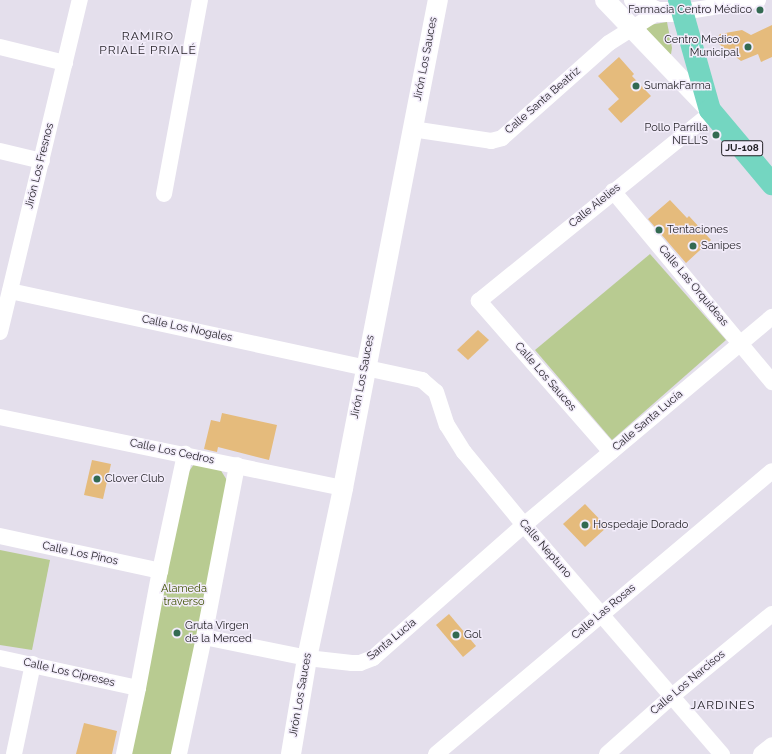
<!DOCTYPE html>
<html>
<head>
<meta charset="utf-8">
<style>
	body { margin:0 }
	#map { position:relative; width:772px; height:754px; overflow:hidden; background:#e4dfec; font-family:Raleway,sans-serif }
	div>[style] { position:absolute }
	.green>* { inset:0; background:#b8cb91 }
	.building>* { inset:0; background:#e5bb7c }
	.minor>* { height:16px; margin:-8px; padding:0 8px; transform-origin:8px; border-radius:8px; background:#fff }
	.tertiary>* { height:20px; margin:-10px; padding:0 10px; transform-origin:10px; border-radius:10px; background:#fff }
	.primary>* { height:22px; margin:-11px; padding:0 11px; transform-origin:11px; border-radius:11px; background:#74d6c1 }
	.dots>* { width:11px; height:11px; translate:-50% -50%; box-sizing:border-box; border:2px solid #f2ecfa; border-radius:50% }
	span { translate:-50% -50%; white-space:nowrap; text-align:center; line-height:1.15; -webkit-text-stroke:3px #f2ecfa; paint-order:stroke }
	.shield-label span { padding:1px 3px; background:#f2ecfa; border:1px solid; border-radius:3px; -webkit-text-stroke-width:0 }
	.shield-label { font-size:10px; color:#211f24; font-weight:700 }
	.poi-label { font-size:11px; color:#211f24 }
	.right { translate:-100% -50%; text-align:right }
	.left { translate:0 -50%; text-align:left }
	.street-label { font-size:11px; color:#211f24 }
	.park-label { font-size:11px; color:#3f5100 }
	.neighbourhood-label { font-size:12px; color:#211f24; letter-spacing:1px }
</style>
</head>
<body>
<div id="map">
	<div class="green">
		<i style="clip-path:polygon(667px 22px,672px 48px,671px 54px,668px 56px,646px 29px,649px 25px)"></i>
		<i style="clip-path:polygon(650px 254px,726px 340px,612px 440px,535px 350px)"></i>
		<i style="clip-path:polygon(194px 464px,220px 469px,228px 482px,173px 754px,129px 754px,186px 476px)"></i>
		<i style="clip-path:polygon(0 550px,50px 560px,32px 650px,0 645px)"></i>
	</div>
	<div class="building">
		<i style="clip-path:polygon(772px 25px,772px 57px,761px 62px,758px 54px,741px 61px,715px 41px,720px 34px,742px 30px,751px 35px)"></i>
		<i style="clip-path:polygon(619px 57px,634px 74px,632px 76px,651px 96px,621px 123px,608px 109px,619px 99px,598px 76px)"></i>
		<i style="clip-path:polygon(670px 200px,687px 218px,689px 216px,711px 240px,686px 263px,648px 219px)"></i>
		<i style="clip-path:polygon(478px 330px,489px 340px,468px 360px,457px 350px)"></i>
		<i style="clip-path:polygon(222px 413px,277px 425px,269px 460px,218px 447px,217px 452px,204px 449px,211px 420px,220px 422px)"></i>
		<i style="clip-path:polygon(92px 460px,111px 464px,103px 499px,84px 495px)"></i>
		<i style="clip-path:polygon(585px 504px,607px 527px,585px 547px,563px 524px)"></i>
		<i style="clip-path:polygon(449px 614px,476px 646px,463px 657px,436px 625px)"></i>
		<i style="clip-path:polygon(84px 723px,117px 731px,112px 754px,76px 754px)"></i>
	</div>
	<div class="minor">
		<i style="left:682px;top:12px;width:77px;rotate:-9deg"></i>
		<i style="left:0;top:47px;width:67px;rotate:13.8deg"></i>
		<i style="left:412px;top:129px;width:80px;rotate:8.6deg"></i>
		<i style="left:491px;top:141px;width:11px;rotate:-15deg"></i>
		<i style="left:502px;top:138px;width:143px;rotate:-41.6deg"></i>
		<i style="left:609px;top:43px;width:58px;rotate:-32.3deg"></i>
		<i style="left:0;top:151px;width:43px;rotate:13.4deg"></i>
		<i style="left:613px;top:191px;width:249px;rotate:50.2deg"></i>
		<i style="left:164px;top:194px;width:197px;rotate:-79.5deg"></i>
		<i style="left:10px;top:291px;width:422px;rotate:12.2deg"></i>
		<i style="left:422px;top:380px;width:18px;rotate:41deg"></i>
		<i style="left:436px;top:392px;width:35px;rotate:72deg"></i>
		<i style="left:447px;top:425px;width:32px;rotate:58deg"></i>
		<i style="left:464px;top:452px;width:94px;rotate:50.6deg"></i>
		<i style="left:524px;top:525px;width:303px;rotate:49.2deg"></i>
		<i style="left:0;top:332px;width:342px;rotate:-76.5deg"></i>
		<i style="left:0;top:417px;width:350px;rotate:11.7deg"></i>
		<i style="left:611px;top:452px;width:201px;rotate:-131.2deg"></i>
		<i style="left:479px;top:301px;width:300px;rotate:-39deg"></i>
		<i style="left:0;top:536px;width:164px;rotate:12.3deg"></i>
		<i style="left:204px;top:637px;width:105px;rotate:11.5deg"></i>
		<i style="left:307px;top:658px;width:45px;rotate:6.3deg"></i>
		<i style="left:352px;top:663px;width:8px"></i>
		<i style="left:360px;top:663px;width:14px;rotate:-21deg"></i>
		<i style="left:373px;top:658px;width:201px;rotate:-41.4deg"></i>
		<i style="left:524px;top:525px;width:324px;rotate:-40deg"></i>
		<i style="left:0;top:658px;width:141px;rotate:12.3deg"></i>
		<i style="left:14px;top:754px;width:92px;rotate:-78.1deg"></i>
		<i style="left:124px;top:754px;width:67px;rotate:-78deg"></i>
		<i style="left:138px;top:688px;width:119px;rotate:-79.4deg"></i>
		<i style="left:160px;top:571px;width:120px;rotate:-77.9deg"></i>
		<i style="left:179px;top:754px;width:120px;rotate:-77.9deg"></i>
		<i style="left:204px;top:637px;width:175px;rotate:-79.1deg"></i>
		<i style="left:436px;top:754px;width:439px;rotate:-40.1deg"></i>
		<i style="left:607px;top:754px;width:87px;rotate:-41.7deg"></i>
		<i style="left:672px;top:696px;width:129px;rotate:-39.4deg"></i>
		<i style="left:761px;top:754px;width:14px;rotate:-39deg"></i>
	</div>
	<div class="tertiary">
		<i style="left:605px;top:0;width:152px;rotate:46.3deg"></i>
		<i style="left:634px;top:0;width:27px;rotate:27deg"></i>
		<i style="left:658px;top:12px;width:24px"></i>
		<i style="left:291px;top:754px;width:97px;rotate:-80.5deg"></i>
		<i style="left:307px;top:658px;width:174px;rotate:-78deg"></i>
		<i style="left:343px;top:488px;width:497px;rotate:-79deg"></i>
	</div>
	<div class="primary">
		<i style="left:679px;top:0;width:114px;rotate:74.3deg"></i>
		<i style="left:710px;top:110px;width:97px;rotate:50deg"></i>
	</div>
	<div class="dots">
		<i style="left:760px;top:10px;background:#336a51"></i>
		<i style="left:748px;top:47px;background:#336a51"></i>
		<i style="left:636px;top:86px;background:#336a51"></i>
		<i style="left:716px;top:135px;background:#336a51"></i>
		<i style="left:659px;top:230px;background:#336a51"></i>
		<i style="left:693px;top:246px;background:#336a51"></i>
		<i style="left:97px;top:479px;background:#336a51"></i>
		<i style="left:585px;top:525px;background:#336a51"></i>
		<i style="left:177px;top:633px;background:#336a51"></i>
		<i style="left:456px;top:635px;background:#336a51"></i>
	</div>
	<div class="shield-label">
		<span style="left:742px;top:148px">JU-108</span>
	</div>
	<div class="poi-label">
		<span class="right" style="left:752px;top:10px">Farmacia Centro Médico</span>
		<span class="right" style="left:739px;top:47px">Centro Medico<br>Municipal</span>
		<span class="left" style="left:644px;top:86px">SumakFarma</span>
		<span class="right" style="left:708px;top:135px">Pollo Parrilla<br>NELL'S</span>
		<span class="left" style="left:667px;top:230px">Tentaciones</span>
		<span class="left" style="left:701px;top:246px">Sanipes</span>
		<span class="left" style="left:105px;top:479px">Clover Club</span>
		<span class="left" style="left:593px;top:525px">Hospedaje Dorado</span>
		<span class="left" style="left:185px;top:633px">Gruta Virgen<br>de la Merced</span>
		<span class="left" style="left:464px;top:635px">Gol</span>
	</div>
	<div class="street-label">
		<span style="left:426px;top:59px;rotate:-79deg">Jirón Los Sauces</span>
		<span style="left:543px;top:101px;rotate:-41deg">Calle Santa Beatriz</span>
		<span style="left:40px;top:166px;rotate:-76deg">Jirón Los Fresnos</span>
		<span style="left:595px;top:206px;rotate:-39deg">Calle Alelies</span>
		<span style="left:693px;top:286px;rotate:50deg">Calle Las Orquideas</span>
		<span style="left:187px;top:329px;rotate:12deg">Calle Los Nogales</span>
		<span style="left:363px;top:377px;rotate:-79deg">Jirón Los Sauces</span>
		<span style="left:545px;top:377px;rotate:49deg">Calle Los Sauces</span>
		<span style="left:648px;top:421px;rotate:-40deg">Calle Santa Lucía</span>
		<span style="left:172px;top:452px;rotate:12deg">Calle Los Cedros</span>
		<span style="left:545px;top:549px;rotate:49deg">Calle Neptuno</span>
		<span style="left:80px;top:554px;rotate:12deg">Calle Los Pinos</span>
		<span style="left:604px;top:612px;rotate:-40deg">Calle Las Rosas</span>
		<span style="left:392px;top:640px;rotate:-39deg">Santa Lucia</span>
		<span style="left:69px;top:673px;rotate:13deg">Calle Los Cipreses</span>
		<span style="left:688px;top:683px;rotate:-40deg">Calle Los Narcisos</span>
		<span style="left:301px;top:695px;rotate:-80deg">Jirón Los Sauces</span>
	</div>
	<div class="park-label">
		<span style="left:184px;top:596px">Alameda<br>traverso</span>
	</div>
	<div class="neighbourhood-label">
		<span style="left:148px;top:44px">RAMIRO<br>PRIALÉ PRIALÉ</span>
		<span style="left:723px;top:706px">JARDINES</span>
	</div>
</div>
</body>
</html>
